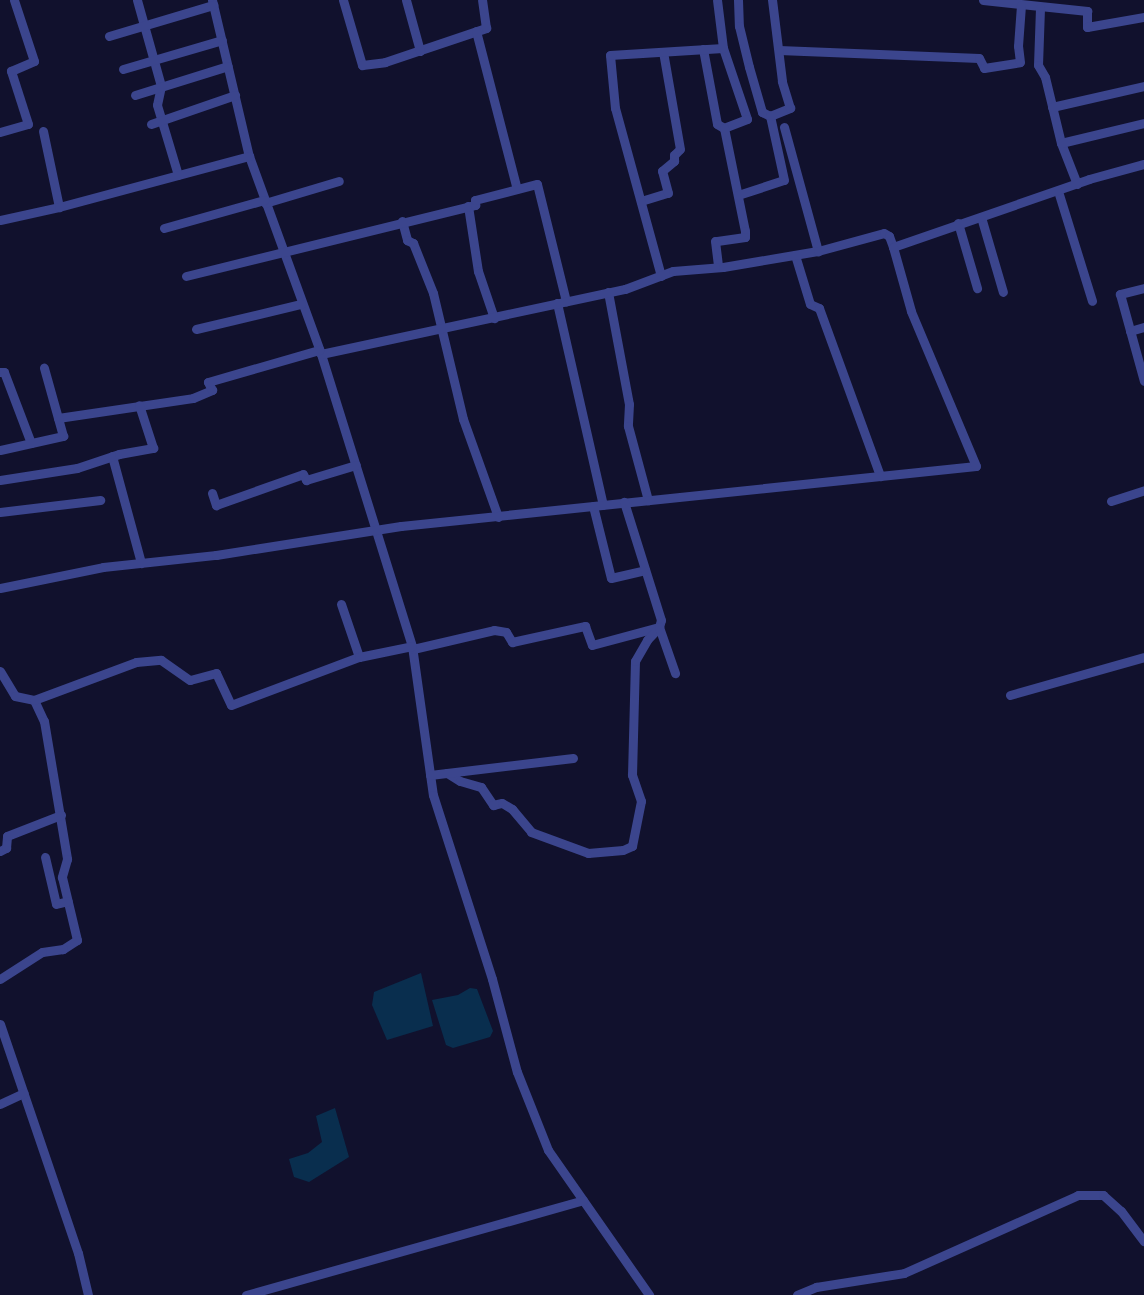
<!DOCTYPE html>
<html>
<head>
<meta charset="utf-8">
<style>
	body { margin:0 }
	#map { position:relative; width:1144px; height:1295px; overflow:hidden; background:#11112d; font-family:Roboto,sans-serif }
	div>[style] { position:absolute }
	.water>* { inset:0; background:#092e4e }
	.street>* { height:9px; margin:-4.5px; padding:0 4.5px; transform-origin:4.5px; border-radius:4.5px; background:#3b458d }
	span { translate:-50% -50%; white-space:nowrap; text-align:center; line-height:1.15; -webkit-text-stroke:4px #11112d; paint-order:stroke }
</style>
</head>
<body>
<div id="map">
	<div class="water">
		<i style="clip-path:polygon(421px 973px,433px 1026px,387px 1040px,372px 1005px,374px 992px)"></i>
		<i style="clip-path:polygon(470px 988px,477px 989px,493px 1031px,490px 1037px,453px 1048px,446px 1045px,432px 1000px,458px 995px)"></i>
		<i style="clip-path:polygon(335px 1108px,349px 1157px,309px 1182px,294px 1177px,289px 1159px,308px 1153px,322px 1142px,316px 1116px)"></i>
	</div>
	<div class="street">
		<i style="left:137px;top:0;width:89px;rotate:74.4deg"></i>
		<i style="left:161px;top:86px;width:19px;rotate:102deg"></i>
		<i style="left:157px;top:105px;width:73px;rotate:73.3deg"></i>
		<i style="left:212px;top:0;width:160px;rotate:76.7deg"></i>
		<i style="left:249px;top:156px;width:211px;rotate:70deg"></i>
		<i style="left:321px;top:354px;width:306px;rotate:72.7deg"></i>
		<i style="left:412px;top:646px;width:150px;rotate:82deg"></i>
		<i style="left:433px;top:795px;width:193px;rotate:72.2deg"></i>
		<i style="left:492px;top:979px;width:96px;rotate:75deg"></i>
		<i style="left:517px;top:1072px;width:84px;rotate:68.3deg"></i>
		<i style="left:548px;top:1150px;width:177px;rotate:55.1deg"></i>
		<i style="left:343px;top:0;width:68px;rotate:73.7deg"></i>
		<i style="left:362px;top:65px;width:23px;rotate:-7deg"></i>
		<i style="left:385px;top:62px;width:107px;rotate:-18.6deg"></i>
		<i style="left:486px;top:28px;width:28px;rotate:-98deg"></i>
		<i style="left:406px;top:0;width:53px;rotate:74.6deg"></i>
		<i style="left:738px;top:0;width:26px;rotate:88deg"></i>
		<i style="left:739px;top:26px;width:42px;rotate:76.3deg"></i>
		<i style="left:749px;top:67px;width:47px;rotate:73.9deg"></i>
		<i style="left:762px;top:112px;width:9px;rotate:27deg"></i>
		<i style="left:983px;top:0;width:105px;rotate:6deg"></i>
		<i style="left:1087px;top:11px;width:16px;rotate:90deg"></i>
		<i style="left:1087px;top:27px;width:58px;rotate:-10deg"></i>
		<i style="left:1040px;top:8px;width:57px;rotate:92deg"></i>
		<i style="left:1038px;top:65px;width:14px;rotate:60deg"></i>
		<i style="left:1045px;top:77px;width:68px;rotate:76.4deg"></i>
		<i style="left:1061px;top:143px;width:44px;rotate:68.7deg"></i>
		<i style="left:476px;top:31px;width:163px;rotate:75.5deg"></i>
		<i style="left:109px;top:36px;width:109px;rotate:-16.6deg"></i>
		<i style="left:723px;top:48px;width:75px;rotate:71.3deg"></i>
		<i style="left:747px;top:119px;width:25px;rotate:159deg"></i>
		<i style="left:703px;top:49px;width:76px;rotate:79.4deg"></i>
		<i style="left:717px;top:124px;width:8px;rotate:30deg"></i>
		<i style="left:724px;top:128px;width:105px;rotate:78.5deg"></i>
		<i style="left:745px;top:231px;width:6px;rotate:90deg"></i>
		<i style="left:745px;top:237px;width:30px;rotate:172deg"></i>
		<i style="left:715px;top:241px;width:26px;rotate:83deg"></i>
		<i style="left:779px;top:50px;width:200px;rotate:2.3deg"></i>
		<i style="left:979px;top:58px;width:11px;rotate:63deg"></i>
		<i style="left:984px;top:68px;width:36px;rotate:-9deg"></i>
		<i style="left:1020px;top:62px;width:16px;rotate:-97deg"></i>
		<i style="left:1018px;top:46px;width:41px;rotate:-85.8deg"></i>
		<i style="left:123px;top:69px;width:103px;rotate:-16.3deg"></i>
		<i style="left:135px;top:95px;width:97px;rotate:-17.3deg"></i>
		<i style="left:1052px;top:107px;width:94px;rotate:-12.9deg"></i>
		<i style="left:151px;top:124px;width:89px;rotate:-19deg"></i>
		<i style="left:784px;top:127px;width:129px;rotate:74.7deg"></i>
		<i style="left:43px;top:131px;width:78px;rotate:78.1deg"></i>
		<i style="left:0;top:132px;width:29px;rotate:-16deg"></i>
		<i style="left:28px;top:124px;width:56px;rotate:-107.8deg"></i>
		<i style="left:11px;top:71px;width:25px;rotate:-23deg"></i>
		<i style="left:34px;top:61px;width:64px;rotate:-108.2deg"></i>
		<i style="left:1061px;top:143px;width:85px;rotate:-13.5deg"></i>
		<i style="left:1058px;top:191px;width:115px;rotate:72.8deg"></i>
		<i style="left:738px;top:195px;width:48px;rotate:-18.1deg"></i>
		<i style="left:784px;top:180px;width:66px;rotate:-102.3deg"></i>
		<i style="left:770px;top:116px;width:22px;rotate:-22deg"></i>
		<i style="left:790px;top:108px;width:28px;rotate:-107deg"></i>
		<i style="left:782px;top:81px;width:82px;rotate:-97deg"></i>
		<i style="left:641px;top:201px;width:28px;rotate:-17deg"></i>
		<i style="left:668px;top:193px;width:23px;rotate:-105deg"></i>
		<i style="left:662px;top:171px;width:16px;rotate:-40deg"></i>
		<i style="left:674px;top:161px;width:6px;rotate:-90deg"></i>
		<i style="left:674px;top:155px;width:8px;rotate:-45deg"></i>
		<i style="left:680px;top:149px;width:98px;rotate:-99.9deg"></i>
		<i style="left:265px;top:203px;width:77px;rotate:-16.6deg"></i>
		<i style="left:468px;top:206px;width:66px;rotate:81.3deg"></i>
		<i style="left:478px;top:271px;width:50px;rotate:71.2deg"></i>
		<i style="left:981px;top:217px;width:78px;rotate:73.7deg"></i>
		<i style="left:0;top:220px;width:60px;rotate:-12.4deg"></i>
		<i style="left:59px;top:207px;width:197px;rotate:-15deg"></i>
		<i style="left:402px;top:221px;width:20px;rotate:75deg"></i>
		<i style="left:407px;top:240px;width:7px;rotate:27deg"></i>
		<i style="left:413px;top:243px;width:54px;rotate:68.2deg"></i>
		<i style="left:433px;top:293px;width:130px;rotate:76.6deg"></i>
		<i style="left:463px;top:419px;width:104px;rotate:70.3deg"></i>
		<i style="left:958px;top:223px;width:68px;rotate:73.7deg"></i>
		<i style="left:164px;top:228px;width:104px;rotate:-15.6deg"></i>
		<i style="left:795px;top:255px;width:51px;rotate:73deg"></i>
		<i style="left:810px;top:304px;width:10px;rotate:24deg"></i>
		<i style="left:819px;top:308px;width:179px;rotate:70deg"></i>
		<i style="left:186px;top:276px;width:298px;rotate:-13.8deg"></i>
		<i style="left:475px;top:205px;width:5px;rotate:-90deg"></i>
		<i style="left:475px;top:200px;width:64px;rotate:-14.5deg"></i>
		<i style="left:537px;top:184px;width:121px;rotate:76.1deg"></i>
		<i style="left:661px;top:276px;width:174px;rotate:-105.3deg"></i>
		<i style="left:615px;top:108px;width:53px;rotate:-95.4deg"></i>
		<i style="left:610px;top:55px;width:113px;rotate:-3.5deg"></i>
		<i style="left:723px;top:48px;width:48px;rotate:-97.1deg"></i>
		<i style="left:1144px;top:288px;width:25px;rotate:166deg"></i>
		<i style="left:1120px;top:294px;width:90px;rotate:74.6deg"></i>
		<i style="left:608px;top:292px;width:114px;rotate:79.4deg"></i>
		<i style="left:629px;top:404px;width:22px;rotate:93deg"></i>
		<i style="left:628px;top:426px;width:77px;rotate:74.9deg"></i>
		<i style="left:557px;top:303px;width:207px;rotate:77.2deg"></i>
		<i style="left:196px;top:329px;width:108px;rotate:-13.4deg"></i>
		<i style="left:1130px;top:331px;width:15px;rotate:-16deg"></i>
		<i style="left:321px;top:354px;width:311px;rotate:-12.1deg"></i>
		<i style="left:625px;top:289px;width:51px;rotate:-20.6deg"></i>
		<i style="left:673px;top:271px;width:50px;rotate:-4.6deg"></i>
		<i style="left:723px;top:267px;width:96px;rotate:-9.6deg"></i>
		<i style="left:818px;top:251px;width:68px;rotate:-15.3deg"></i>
		<i style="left:884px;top:233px;width:6px;rotate:31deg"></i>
		<i style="left:889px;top:236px;width:12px;rotate:70deg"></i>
		<i style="left:893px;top:247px;width:207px;rotate:-19.1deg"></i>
		<i style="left:1089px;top:179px;width:57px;rotate:-15.3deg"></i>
		<i style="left:0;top:372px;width:4px"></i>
		<i style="left:4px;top:372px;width:76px;rotate:69.2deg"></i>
		<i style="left:58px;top:418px;width:136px;rotate:-8.4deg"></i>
		<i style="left:193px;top:398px;width:21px;rotate:-23deg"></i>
		<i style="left:212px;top:390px;width:9px;rotate:-117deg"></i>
		<i style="left:208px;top:382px;width:116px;rotate:-16.1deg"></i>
		<i style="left:0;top:450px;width:65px;rotate:-12.5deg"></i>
		<i style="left:63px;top:436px;width:71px;rotate:-105.6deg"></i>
		<i style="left:112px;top:456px;width:111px;rotate:74.8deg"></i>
		<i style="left:0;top:480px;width:78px;rotate:-8.9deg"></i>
		<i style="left:77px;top:468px;width:44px;rotate:-18.4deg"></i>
		<i style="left:119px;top:454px;width:35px;rotate:-10deg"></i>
		<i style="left:153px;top:448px;width:45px;rotate:-108deg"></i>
		<i style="left:212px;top:493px;width:13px;rotate:72deg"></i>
		<i style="left:216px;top:505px;width:92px;rotate:-19.6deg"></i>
		<i style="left:303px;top:474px;width:7px;rotate:63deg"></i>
		<i style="left:306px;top:480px;width:52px;rotate:-16.7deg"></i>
		<i style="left:1111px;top:501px;width:35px;rotate:-18deg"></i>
		<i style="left:593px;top:506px;width:74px;rotate:76deg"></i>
		<i style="left:611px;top:578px;width:35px;rotate:-13deg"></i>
		<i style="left:0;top:512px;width:101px;rotate:-6.8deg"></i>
		<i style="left:0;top:588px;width:105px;rotate:-11.5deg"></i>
		<i style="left:103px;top:567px;width:114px;rotate:-6.1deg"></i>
		<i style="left:216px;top:555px;width:187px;rotate:-8.9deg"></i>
		<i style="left:401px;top:526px;width:578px;rotate:-5.96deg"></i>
		<i style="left:976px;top:466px;width:168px;rotate:-112.8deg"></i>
		<i style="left:911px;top:311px;width:66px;rotate:-105.7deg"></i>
		<i style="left:341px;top:604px;width:56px;rotate:71.2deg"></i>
		<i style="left:413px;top:649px;width:83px;rotate:-13.2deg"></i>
		<i style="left:494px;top:630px;width:12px;rotate:9deg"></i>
		<i style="left:506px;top:632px;width:12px;rotate:59deg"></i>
		<i style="left:512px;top:642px;width:75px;rotate:-12.4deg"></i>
		<i style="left:585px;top:626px;width:20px;rotate:70deg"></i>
		<i style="left:592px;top:645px;width:69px;rotate:-15deg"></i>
		<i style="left:659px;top:627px;width:7px;rotate:-74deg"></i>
		<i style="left:661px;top:620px;width:124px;rotate:-107.4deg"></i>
		<i style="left:0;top:671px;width:29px;rotate:59deg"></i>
		<i style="left:15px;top:696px;width:19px;rotate:12deg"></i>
		<i style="left:34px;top:700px;width:23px;rotate:65deg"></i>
		<i style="left:44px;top:721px;width:140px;rotate:80.5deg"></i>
		<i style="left:67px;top:859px;width:19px;rotate:106deg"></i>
		<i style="left:62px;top:877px;width:65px;rotate:76.6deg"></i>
		<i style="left:77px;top:940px;width:17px;rotate:147deg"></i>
		<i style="left:63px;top:949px;width:21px;rotate:172deg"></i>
		<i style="left:42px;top:952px;width:50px;rotate:147.3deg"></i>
		<i style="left:1010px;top:695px;width:139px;rotate:-15.8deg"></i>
		<i style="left:34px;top:700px;width:109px;rotate:-20.4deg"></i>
		<i style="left:136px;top:662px;width:25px;rotate:-5deg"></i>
		<i style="left:161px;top:660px;width:35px;rotate:35deg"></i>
		<i style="left:190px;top:680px;width:27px;rotate:-15deg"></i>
		<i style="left:216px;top:673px;width:35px;rotate:65deg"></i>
		<i style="left:231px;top:705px;width:137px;rotate:-20.6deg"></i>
		<i style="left:359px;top:657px;width:54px;rotate:-11.7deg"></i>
		<i style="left:447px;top:773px;width:15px;rotate:32deg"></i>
		<i style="left:460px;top:781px;width:22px;rotate:16deg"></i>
		<i style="left:481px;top:787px;width:22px;rotate:56deg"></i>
		<i style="left:493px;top:805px;width:9px;rotate:-13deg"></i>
		<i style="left:502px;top:803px;width:12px;rotate:31deg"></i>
		<i style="left:512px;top:809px;width:30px;rotate:50deg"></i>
		<i style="left:531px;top:832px;width:61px;rotate:20.2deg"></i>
		<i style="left:588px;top:853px;width:35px;rotate:-5deg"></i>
		<i style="left:623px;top:850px;width:10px;rotate:-24deg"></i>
		<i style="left:632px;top:846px;width:46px;rotate:-78.7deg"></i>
		<i style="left:641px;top:801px;width:28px;rotate:-109deg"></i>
		<i style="left:632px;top:775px;width:114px;rotate:-88.5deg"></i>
		<i style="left:635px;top:661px;width:24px;rotate:-60deg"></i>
		<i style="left:647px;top:640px;width:18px;rotate:-47deg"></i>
		<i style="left:659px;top:627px;width:49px;rotate:70.8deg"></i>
		<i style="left:430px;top:775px;width:144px;rotate:-6.8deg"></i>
		<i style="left:0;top:851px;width:7px;rotate:-27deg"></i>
		<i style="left:6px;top:848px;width:12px;rotate:-85deg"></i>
		<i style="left:7px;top:836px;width:58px;rotate:-21.3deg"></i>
		<i style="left:45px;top:857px;width:48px;rotate:76.8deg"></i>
		<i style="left:56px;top:904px;width:12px;rotate:-14deg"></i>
		<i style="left:0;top:1024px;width:242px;rotate:71.2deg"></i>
		<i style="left:78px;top:1253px;width:43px;rotate:76.6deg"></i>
		<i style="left:0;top:1104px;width:26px;rotate:-25deg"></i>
		<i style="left:246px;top:1295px;width:350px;rotate:-15.7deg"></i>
		<i style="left:797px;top:1295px;width:21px;rotate:-23deg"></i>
		<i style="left:816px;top:1287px;width:89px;rotate:-9deg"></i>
		<i style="left:904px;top:1273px;width:191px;rotate:-24.1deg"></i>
		<i style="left:1078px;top:1195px;width:25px"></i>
		<i style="left:1103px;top:1195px;width:24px;rotate:42deg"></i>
		<i style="left:1121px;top:1211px;width:38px;rotate:53deg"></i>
	</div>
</div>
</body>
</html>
